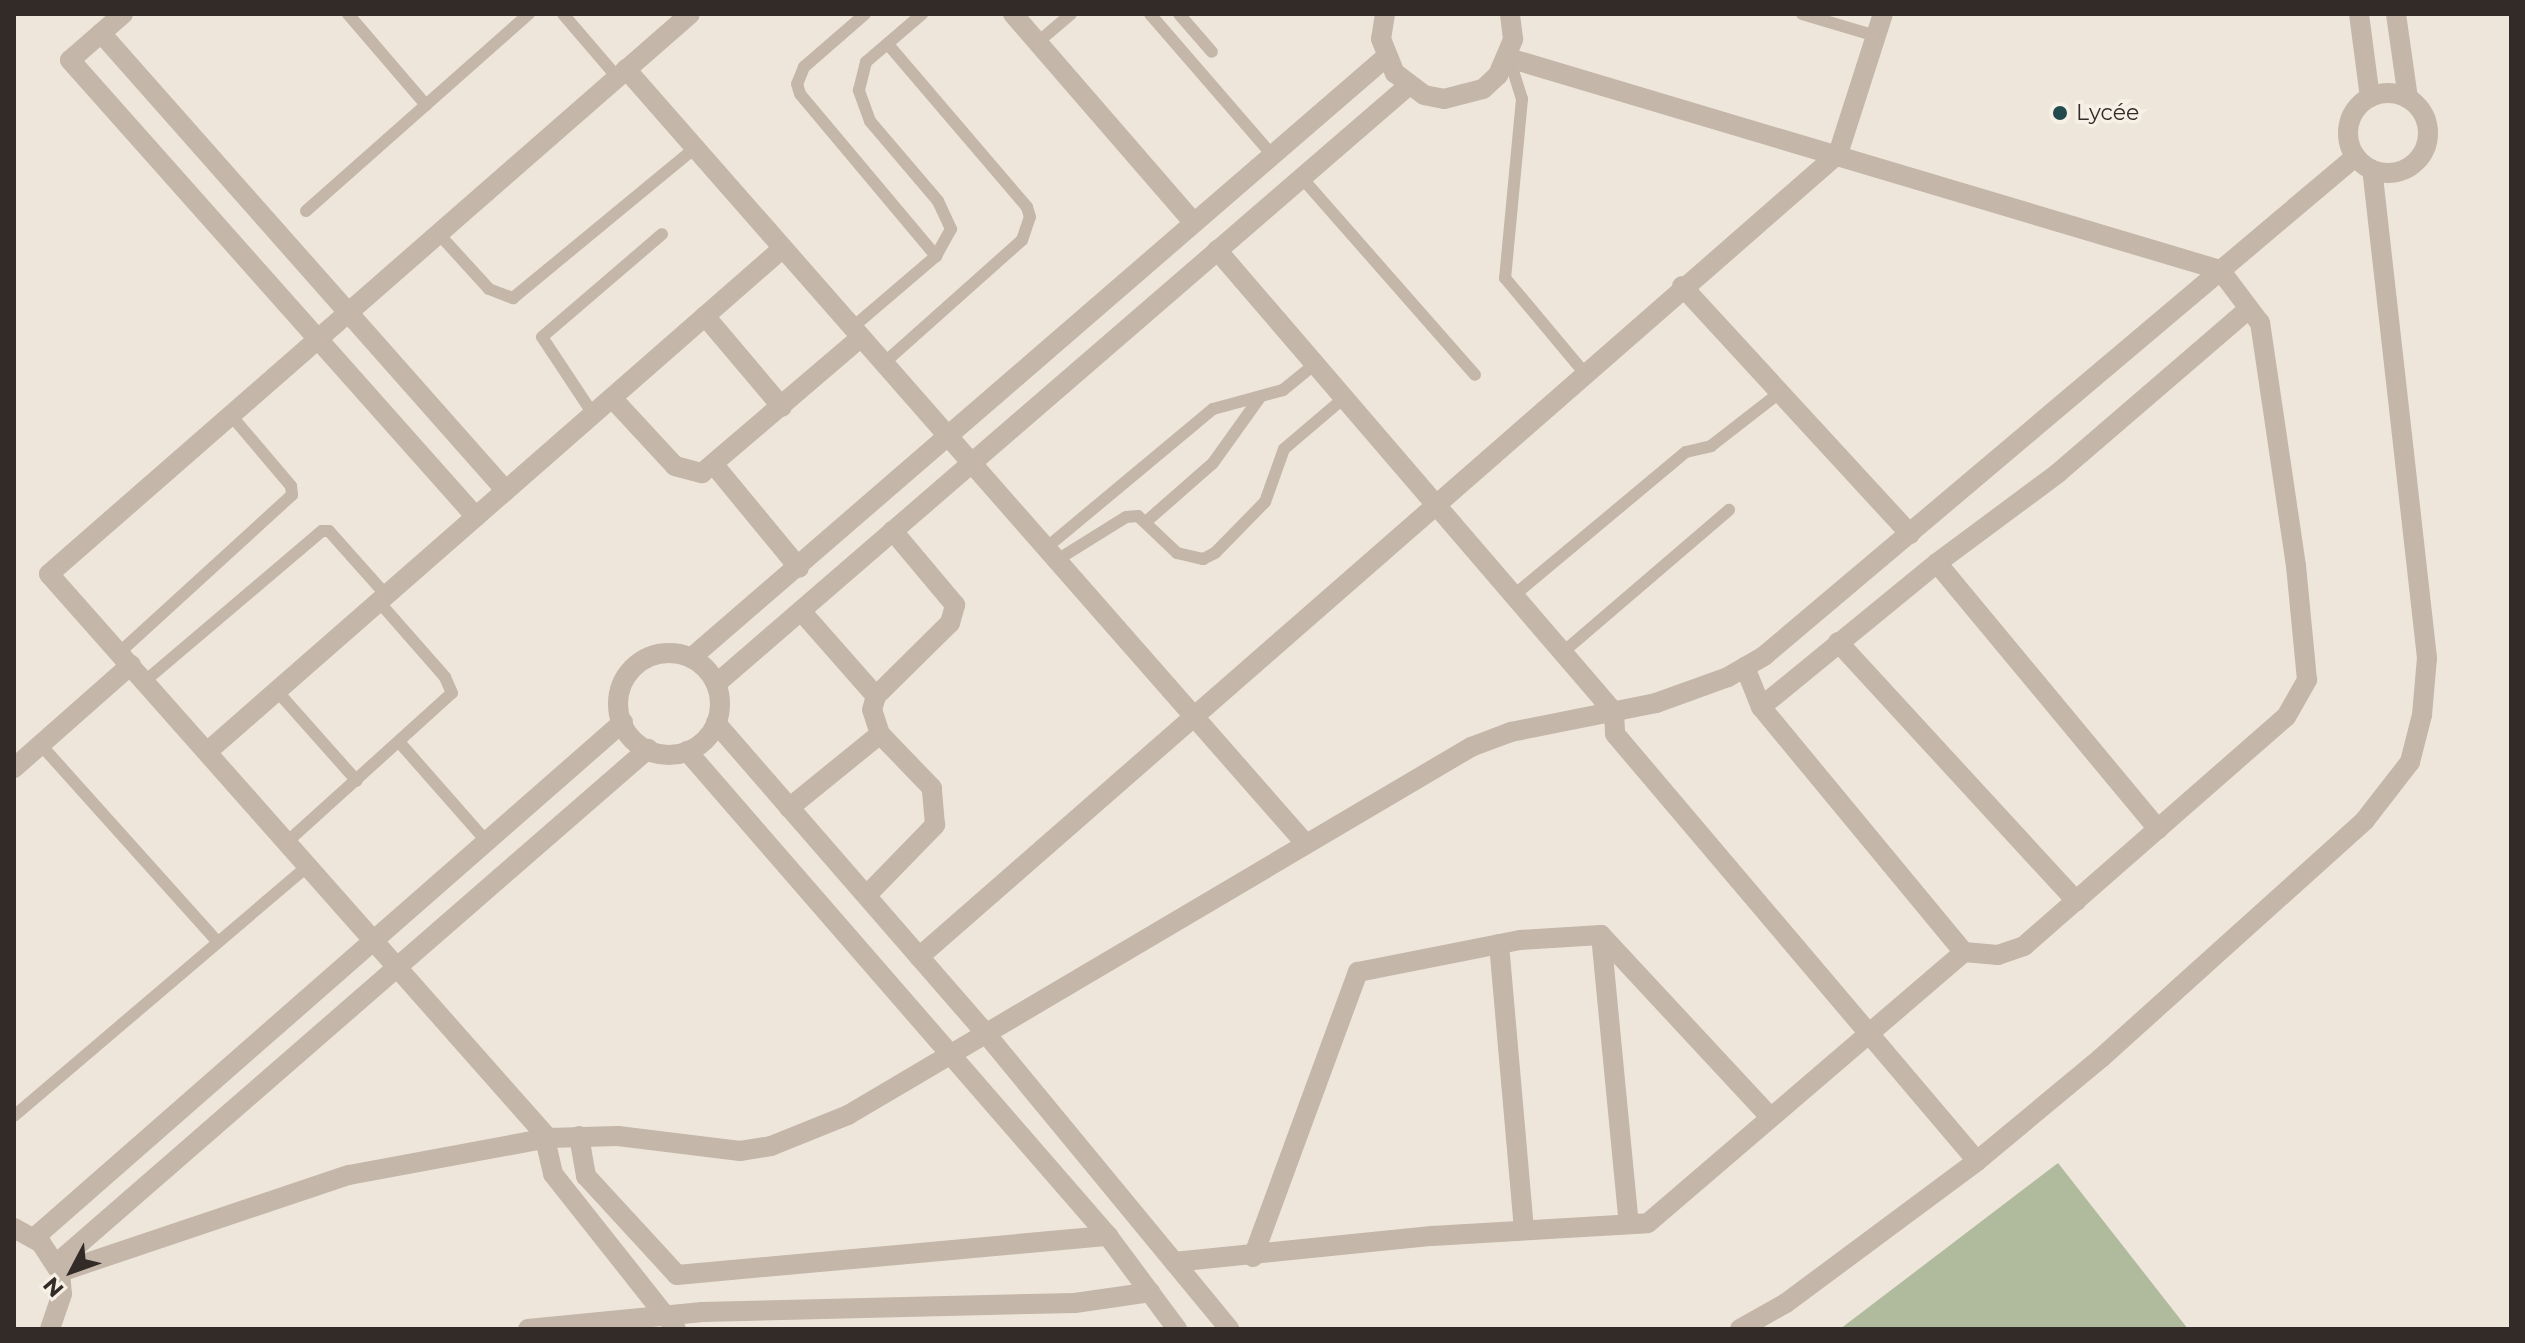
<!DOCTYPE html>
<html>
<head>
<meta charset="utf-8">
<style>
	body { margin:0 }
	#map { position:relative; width:2525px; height:1343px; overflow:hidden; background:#eee6db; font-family:Montserrat,sans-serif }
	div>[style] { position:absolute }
	.green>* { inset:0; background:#b0bb9d }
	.service>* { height:12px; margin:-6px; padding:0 6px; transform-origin:6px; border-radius:6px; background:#c4b6a8 }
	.minor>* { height:20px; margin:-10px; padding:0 10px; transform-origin:10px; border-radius:10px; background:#c4b6a8 }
	.minor>.ring { margin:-10px; padding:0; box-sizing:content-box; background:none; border:20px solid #c4b6a8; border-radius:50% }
	.tertiary>* { height:20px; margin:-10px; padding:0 10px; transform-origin:10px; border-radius:10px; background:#c4b6a8 }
	.tertiary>.ring { margin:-10px; padding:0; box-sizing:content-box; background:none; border:20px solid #c4b6a8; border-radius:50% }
	.dots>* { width:22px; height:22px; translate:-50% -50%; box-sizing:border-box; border:4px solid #f6f0e6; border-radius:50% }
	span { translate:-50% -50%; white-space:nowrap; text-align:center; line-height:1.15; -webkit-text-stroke:7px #f6f0e6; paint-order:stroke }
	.poi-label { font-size:22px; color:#322b27 }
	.left { translate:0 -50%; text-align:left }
	.frame { position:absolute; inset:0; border:16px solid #322b27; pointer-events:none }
	.north { position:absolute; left:32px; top:1231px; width:80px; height:80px; -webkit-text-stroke:6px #f6f0e6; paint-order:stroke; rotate:229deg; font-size:22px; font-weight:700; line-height:32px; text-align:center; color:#322b27 }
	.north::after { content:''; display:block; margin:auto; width:28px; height:36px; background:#322b27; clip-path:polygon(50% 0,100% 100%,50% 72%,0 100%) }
</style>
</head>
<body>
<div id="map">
	<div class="green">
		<i style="clip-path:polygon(2058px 1163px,2188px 1329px,1840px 1329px)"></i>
	</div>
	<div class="service">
		<i style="left:348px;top:14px;width:120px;rotate:49.4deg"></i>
		<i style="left:563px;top:14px;width:83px;rotate:49.4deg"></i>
		<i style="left:865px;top:14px;width:81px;rotate:139deg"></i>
		<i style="left:804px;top:67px;width:18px;rotate:112deg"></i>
		<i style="left:797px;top:84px;width:10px;rotate:73deg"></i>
		<i style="left:800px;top:94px;width:212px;rotate:50deg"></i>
		<i style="left:1150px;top:14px;width:186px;rotate:49.1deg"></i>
		<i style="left:1179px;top:14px;width:50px;rotate:49deg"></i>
		<i style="left:1802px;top:14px;width:77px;rotate:16.6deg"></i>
		<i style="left:1038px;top:42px;width:43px;rotate:-40.3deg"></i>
		<i style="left:1509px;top:58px;width:43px;rotate:72.4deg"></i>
		<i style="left:1522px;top:99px;width:180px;rotate:95.4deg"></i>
		<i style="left:1505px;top:278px;width:128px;rotate:50.1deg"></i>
		<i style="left:1302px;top:178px;width:262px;rotate:48.7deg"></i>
		<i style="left:306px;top:211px;width:298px;rotate:-41.5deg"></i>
		<i style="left:437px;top:232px;width:77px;rotate:47.6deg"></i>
		<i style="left:489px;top:289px;width:26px;rotate:21deg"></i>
		<i style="left:513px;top:298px;width:236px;rotate:-39.5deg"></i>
		<i style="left:853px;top:327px;width:109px;rotate:-40.5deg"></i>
		<i style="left:936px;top:256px;width:31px;rotate:-61deg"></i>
		<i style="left:951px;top:229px;width:31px;rotate:-115deg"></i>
		<i style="left:938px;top:201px;width:105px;rotate:-130.4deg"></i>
		<i style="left:870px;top:121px;width:33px;rotate:-110deg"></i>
		<i style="left:859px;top:90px;width:29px;rotate:-76deg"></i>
		<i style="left:866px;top:62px;width:74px;rotate:-40.6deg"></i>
		<i style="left:884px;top:363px;width:185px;rotate:-41.7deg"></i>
		<i style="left:1022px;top:240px;width:24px;rotate:-71deg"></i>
		<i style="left:1030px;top:217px;width:10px;rotate:-107deg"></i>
		<i style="left:1027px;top:207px;width:214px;rotate:-130.5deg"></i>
		<i style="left:593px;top:414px;width:92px;rotate:-123.5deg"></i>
		<i style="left:542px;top:337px;width:158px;rotate:-40.6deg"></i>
		<i style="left:1148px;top:520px;width:86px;rotate:-41.2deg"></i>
		<i style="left:1213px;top:463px;width:82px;rotate:-54.4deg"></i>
		<i style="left:1046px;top:548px;width:217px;rotate:-39.8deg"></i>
		<i style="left:1213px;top:409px;width:73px;rotate:-15.2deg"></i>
		<i style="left:1283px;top:390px;width:41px;rotate:-39.1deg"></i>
		<i style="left:1057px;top:560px;width:81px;rotate:-31.9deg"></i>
		<i style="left:1126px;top:517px;width:12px;rotate:-5deg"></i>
		<i style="left:1138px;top:516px;width:54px;rotate:43.5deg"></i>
		<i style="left:1177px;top:553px;width:27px;rotate:13deg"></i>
		<i style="left:1203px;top:559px;width:13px;rotate:-27deg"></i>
		<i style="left:1215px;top:553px;width:71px;rotate:-45.6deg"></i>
		<i style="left:1265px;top:502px;width:56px;rotate:-70.3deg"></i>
		<i style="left:1284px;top:449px;width:79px;rotate:-40.4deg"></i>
		<i style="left:1513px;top:596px;width:225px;rotate:-39.8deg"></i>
		<i style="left:1686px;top:452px;width:26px;rotate:-13deg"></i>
		<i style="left:1711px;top:446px;width:90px;rotate:-37.8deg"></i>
		<i style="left:120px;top:652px;width:233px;rotate:-42.4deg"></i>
		<i style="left:292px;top:495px;width:9px;rotate:-96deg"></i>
		<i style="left:291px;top:486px;width:94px;rotate:-130.3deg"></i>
		<i style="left:1562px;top:653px;width:220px;rotate:-40.6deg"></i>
		<i style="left:145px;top:681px;width:232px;rotate:-40.3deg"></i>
		<i style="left:322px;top:531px;width:7px"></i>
		<i style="left:329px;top:531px;width:86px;rotate:48.3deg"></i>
		<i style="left:277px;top:691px;width:120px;rotate:48.4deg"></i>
		<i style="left:400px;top:743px;width:130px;rotate:48.7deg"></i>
		<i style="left:41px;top:745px;width:263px;rotate:48.1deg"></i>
		<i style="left:287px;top:842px;width:222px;rotate:-42.1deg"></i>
		<i style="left:452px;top:693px;width:17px;rotate:-114deg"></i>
		<i style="left:445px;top:677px;width:100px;rotate:-131.3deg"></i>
		<i style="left:14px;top:1116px;width:386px;rotate:-40.4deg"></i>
	</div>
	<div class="minor">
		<i style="left:123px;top:14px;width:70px;rotate:139deg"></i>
		<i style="left:70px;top:60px;width:611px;rotate:48.38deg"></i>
		<i style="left:1013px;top:14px;width:275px;rotate:49.1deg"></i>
		<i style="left:2359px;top:14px;width:84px;rotate:82.5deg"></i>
		<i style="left:2396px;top:14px;width:85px;rotate:81.9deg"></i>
		<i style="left:101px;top:33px;width:611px;rotate:48.51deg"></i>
		<i style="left:626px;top:69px;width:1030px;rotate:48.74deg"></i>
		<i class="ring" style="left:2348px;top:93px;width:60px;height:60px"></i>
		<i style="left:1217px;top:250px;width:609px;rotate:49.33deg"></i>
		<i style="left:1614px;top:712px;width:22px;rotate:87deg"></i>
		<i style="left:1615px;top:734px;width:560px;rotate:49.71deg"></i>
		<i style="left:1682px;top:286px;width:337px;rotate:47.4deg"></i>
		<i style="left:705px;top:316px;width:119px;rotate:49.8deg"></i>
		<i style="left:612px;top:398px;width:93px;rotate:47.2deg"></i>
		<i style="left:675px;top:466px;width:28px;rotate:15deg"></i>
		<i style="left:702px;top:473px;width:209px;rotate:-40.5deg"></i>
		<i style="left:715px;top:466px;width:132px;rotate:50.5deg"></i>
		<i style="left:1937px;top:563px;width:346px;rotate:50.3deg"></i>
		<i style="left:801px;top:611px;width:113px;rotate:48.6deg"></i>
		<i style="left:1838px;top:642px;width:352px;rotate:47.4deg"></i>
		<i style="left:1745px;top:667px;width:43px;rotate:68.2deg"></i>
		<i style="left:1761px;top:707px;width:318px;rotate:50.4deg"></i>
		<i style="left:1761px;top:707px;width:227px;rotate:-39.3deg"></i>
		<i style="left:1937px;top:563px;width:151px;rotate:-36.6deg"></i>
		<i style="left:2058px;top:473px;width:252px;rotate:-40.7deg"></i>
		<i style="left:716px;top:723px;width:413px;rotate:49deg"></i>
		<i style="left:987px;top:1035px;width:381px;rotate:50.5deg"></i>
		<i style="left:687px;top:751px;width:642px;rotate:49.04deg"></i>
		<i style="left:1108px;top:1236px;width:116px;rotate:53.4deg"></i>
		<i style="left:207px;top:752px;width:765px;rotate:-41.19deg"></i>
		<i style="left:14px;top:768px;width:156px;rotate:-41.4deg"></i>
		<i style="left:789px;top:808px;width:117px;rotate:-39.1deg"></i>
		<i style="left:867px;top:895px;width:98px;rotate:-45.8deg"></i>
		<i style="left:935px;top:825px;width:37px;rotate:-95deg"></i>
		<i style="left:932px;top:788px;width:75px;rotate:-133.9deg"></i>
		<i style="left:880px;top:734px;width:25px;rotate:-108deg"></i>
		<i style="left:872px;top:710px;width:15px;rotate:-74deg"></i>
		<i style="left:876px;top:696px;width:104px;rotate:-44.6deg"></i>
		<i style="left:950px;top:623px;width:19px;rotate:-74deg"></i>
		<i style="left:955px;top:605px;width:97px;rotate:-130deg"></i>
		<i style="left:1601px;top:935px;width:290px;rotate:84.5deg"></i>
		<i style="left:1499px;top:944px;width:286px;rotate:85deg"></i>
		<i style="left:919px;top:957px;width:1220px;rotate:-41.15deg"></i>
		<i style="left:1838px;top:154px;width:147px;rotate:-72.2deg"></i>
		<i style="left:579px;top:1136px;width:41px;rotate:80.1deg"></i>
		<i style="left:586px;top:1176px;width:134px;rotate:47.4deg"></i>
		<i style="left:677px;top:1275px;width:433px;rotate:-5.2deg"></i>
		<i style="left:548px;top:1138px;width:753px;rotate:-131.5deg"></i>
		<i style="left:49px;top:574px;width:851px;rotate:-41.14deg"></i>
		<i style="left:545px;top:1139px;width:36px;rotate:77deg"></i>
		<i style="left:553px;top:1174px;width:198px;rotate:51.6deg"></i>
		<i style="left:1253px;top:1257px;width:304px;rotate:-69.8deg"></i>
		<i style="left:1358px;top:972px;width:165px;rotate:-11.2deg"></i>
		<i style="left:1520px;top:940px;width:81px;rotate:-3.5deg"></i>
		<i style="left:1601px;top:935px;width:248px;rotate:47.1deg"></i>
		<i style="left:1174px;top:1262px;width:259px;rotate:-5.8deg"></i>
		<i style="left:1432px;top:1236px;width:216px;rotate:-3.4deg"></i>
		<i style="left:1648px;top:1223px;width:416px;rotate:-40.6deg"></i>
		<i style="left:1964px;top:952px;width:34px;rotate:5deg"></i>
		<i style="left:1998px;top:955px;width:28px;rotate:-19deg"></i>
		<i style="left:2024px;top:946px;width:348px;rotate:-41.2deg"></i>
		<i style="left:2286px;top:717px;width:43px;rotate:-60.4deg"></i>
		<i style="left:2307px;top:680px;width:115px;rotate:-95.5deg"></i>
		<i style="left:2296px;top:566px;width:246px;rotate:-98.4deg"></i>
		<i style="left:2260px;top:323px;width:66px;rotate:-127deg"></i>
		<i style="left:2220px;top:270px;width:742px;rotate:-163.4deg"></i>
		<i style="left:60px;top:1272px;width:305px;rotate:-18.6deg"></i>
		<i style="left:349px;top:1175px;width:202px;rotate:-10.5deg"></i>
		<i style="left:548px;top:1138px;width:70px;rotate:-1.6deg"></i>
		<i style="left:618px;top:1136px;width:123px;rotate:7deg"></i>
		<i style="left:740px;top:1151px;width:31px;rotate:-9deg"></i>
		<i style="left:771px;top:1146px;width:83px;rotate:-21.9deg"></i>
		<i style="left:848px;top:1115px;width:724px;rotate:-30.57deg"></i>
		<i style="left:1471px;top:747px;width:43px;rotate:-20.6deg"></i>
		<i style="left:1511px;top:732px;width:148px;rotate:-11.3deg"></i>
		<i style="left:1656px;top:703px;width:77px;rotate:-19.9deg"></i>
		<i style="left:1728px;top:677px;width:42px;rotate:-30.3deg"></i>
		<i style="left:1764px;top:656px;width:773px;rotate:-40.18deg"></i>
		<i style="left:528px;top:1329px;width:175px;rotate:-5.6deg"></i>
		<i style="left:702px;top:1312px;width:373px;rotate:-1.4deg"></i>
		<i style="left:1075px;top:1303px;width:76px;rotate:-8.3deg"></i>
		<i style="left:1740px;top:1329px;width:53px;rotate:-29.5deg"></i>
		<i style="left:1786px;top:1303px;width:238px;rotate:-36.6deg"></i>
		<i style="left:1977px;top:1161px;width:161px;rotate:-39.7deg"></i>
		<i style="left:2101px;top:1058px;width:355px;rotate:-42deg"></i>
		<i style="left:2365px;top:820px;width:73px;rotate:-52.2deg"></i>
		<i style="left:2410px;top:762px;width:49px;rotate:-75.7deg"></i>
		<i style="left:2422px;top:715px;width:57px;rotate:-85deg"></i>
		<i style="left:2427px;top:658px;width:491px;rotate:-96.4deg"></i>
	</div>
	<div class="tertiary">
		<i style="left:1385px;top:14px;width:25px;rotate:99deg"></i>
		<i style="left:1381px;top:39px;width:37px;rotate:68deg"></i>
		<i style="left:1395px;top:73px;width:36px;rotate:37deg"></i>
		<i style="left:1424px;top:95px;width:20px;rotate:11deg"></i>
		<i style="left:1444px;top:99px;width:40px;rotate:-14.4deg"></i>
		<i style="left:1483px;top:89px;width:21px;rotate:-43deg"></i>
		<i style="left:1498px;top:75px;width:39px;rotate:-67deg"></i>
		<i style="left:1513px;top:39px;width:25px;rotate:-97deg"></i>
		<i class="ring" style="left:618px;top:653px;width:82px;height:82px"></i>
		<i style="left:691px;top:658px;width:919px;rotate:-40.85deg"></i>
		<i style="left:716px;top:684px;width:915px;rotate:-40.83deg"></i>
		<i style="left:14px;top:1228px;width:31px;rotate:29deg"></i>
		<i style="left:41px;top:1243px;width:35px;rotate:57deg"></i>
		<i style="left:60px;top:1272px;width:22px;rotate:85deg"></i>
		<i style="left:62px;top:1294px;width:37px;rotate:109deg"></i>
		<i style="left:34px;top:1238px;width:783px;rotate:-41.22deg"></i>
		<i style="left:56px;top:1264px;width:785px;rotate:-41.02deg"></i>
	</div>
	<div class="dots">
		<i style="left:2060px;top:113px;background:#224a4f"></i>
	</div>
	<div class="poi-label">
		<span class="left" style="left:2076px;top:113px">Lycée</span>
	</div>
	<div class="frame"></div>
	<div class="north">N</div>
</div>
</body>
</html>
